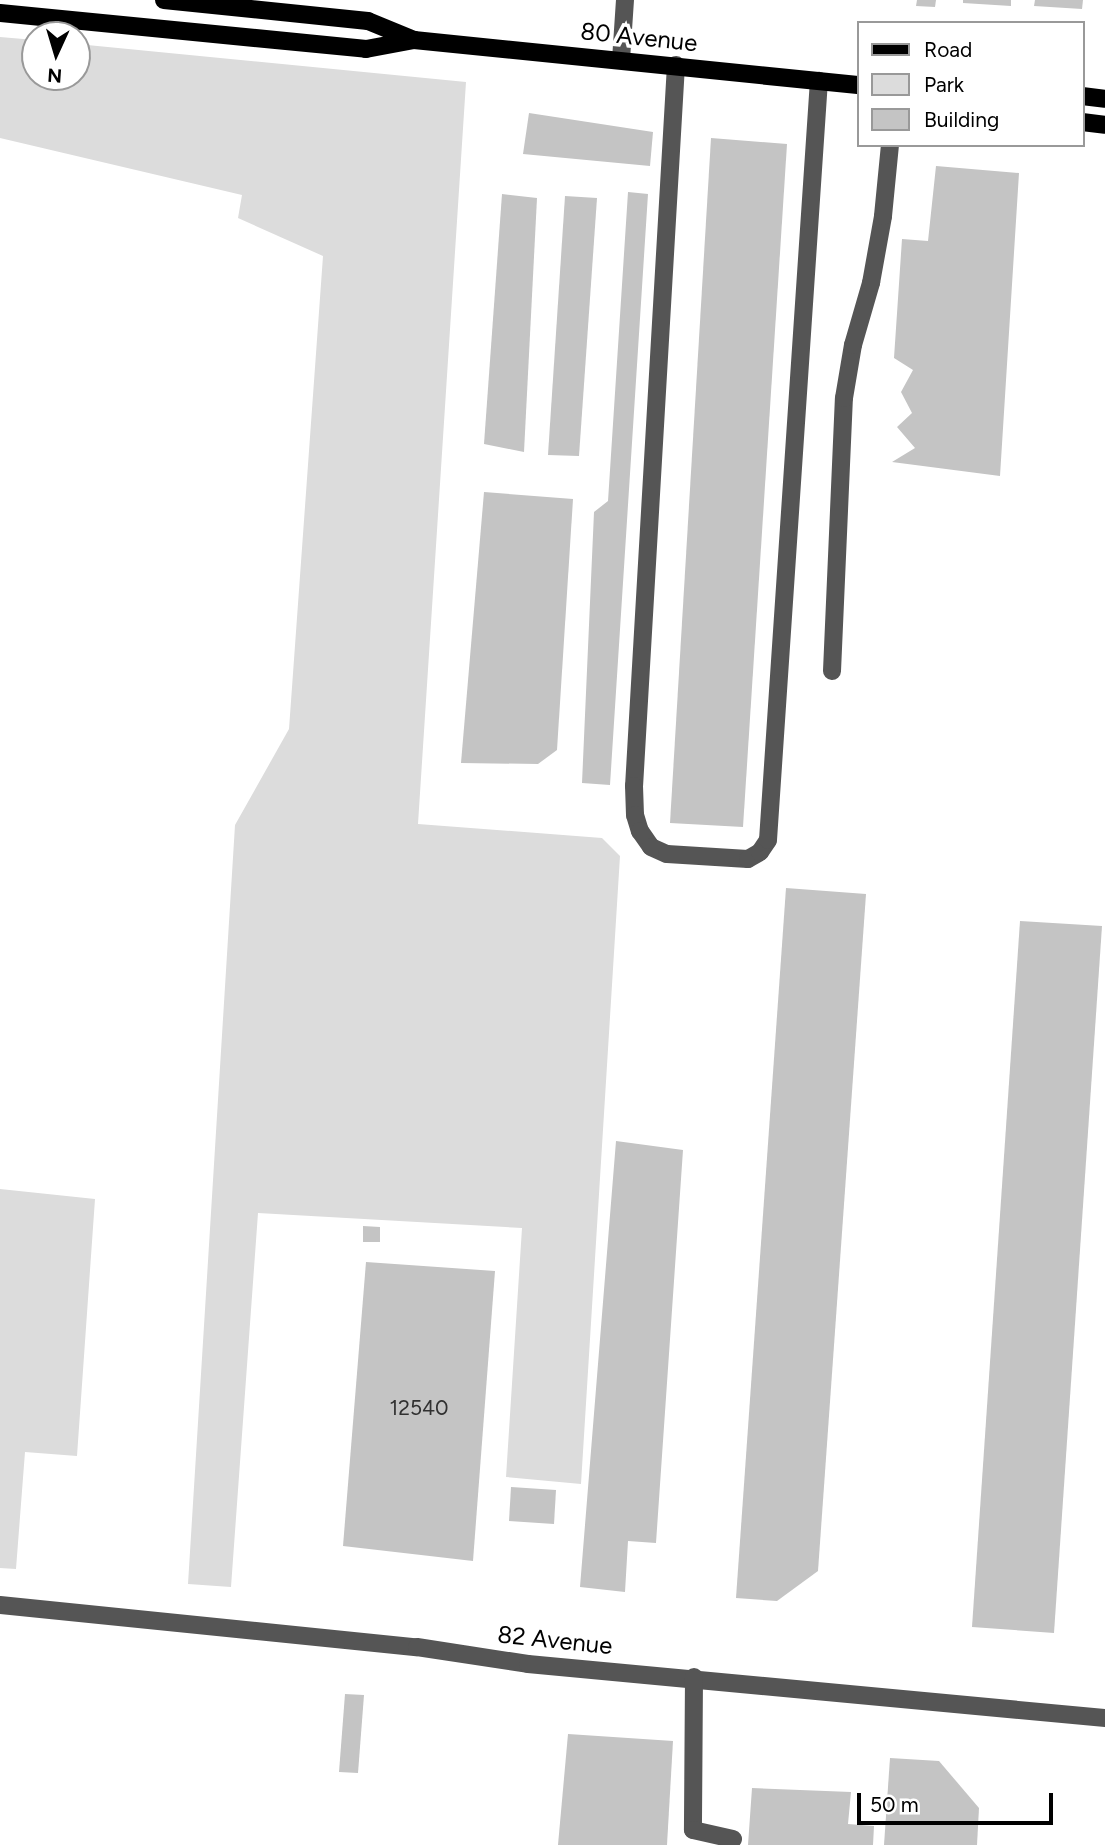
<!DOCTYPE html>
<html>
<head>
<meta charset="utf-8">
<style>
	body { margin:0 }
	#map { position:relative; width:1105px; height:1845px; overflow:hidden; background:#fff; font-family:Figtree,sans-serif }
	div>[style] { position:absolute }
	.green>* { inset:0; background:#dcdcdc }
	.building>* { inset:0; background:#c4c4c4 }
	.minor>* { height:18px; margin:-9px; padding:0 9px; transform-origin:9px; border-radius:9px; background:#555 }
	.major>* { height:18px; margin:-9px; padding:0 9px; transform-origin:9px; border-radius:9px; background:#000 }
	span { translate:-50% -50%; white-space:nowrap; text-align:center; line-height:1.15; -webkit-text-stroke:7px #fff; paint-order:stroke }
	.number-label { font-size:21px; color:#313131 }
	.number-label span { -webkit-text-stroke-width:0 }
	.street-label { font-size:24px; color:#000 }
	.legend { position:absolute; left:857px; top:21px; width:228px; height:126px; box-sizing:border-box; background:#fff; border:2px solid #999; margin:0; padding:9px 12px; list-style:none; font-size:21px; color:#000 }
	.legend li { display:flex; align-items:center; gap:14px; height:35px }
	.legend b { width:35px; border:2px solid #999 }
	.north { position:absolute; left:21px; top:21px; width:70px; height:70px; box-sizing:border-box; background:#fff; border:2px solid #999; border-radius:50%; rotate:184deg; font-size:19px; font-weight:700; line-height:28px; text-align:center; color:#000 }
	.north::after { content:''; display:block; margin:auto; width:24px; height:32px; background:#000; clip-path:polygon(50% 0,100% 100%,50% 72%,0 100%) }
	.scale { position:absolute; left:857px; top:1793px; width:196px; height:32px; box-sizing:border-box; border:4px solid #000; border-top:0; padding-left:9px; font-size:21px; line-height:24px; white-space:nowrap; color:#000; -webkit-text-stroke:5px #fff; paint-order:stroke }
</style>
</head>
<body>
<div id="map">
	<div class="green">
		<i style="clip-path:polygon(0 37px,35px 40px,35px 77px,77px 77px,77px 44px,466px 82px,418px 824px,602px 838px,620px 856px,581px 1484px,506px 1477px,522px 1228px,258px 1213px,231px 1587px,188px 1584px,235px 825px,289px 729px,323px 256px,238px 218px,242px 195px,0 138px)"></i>
		<i style="clip-path:polygon(0 1189px,95px 1199px,77px 1456px,25px 1452px,16px 1569px,0 1568px)"></i>
	</div>
	<div class="building">
		<i style="clip-path:polygon(917px 0,936px 0,935px 7px,916px 6px)"></i>
		<i style="clip-path:polygon(963px 0,1011px 0,1011px 6px,963px 3px)"></i>
		<i style="clip-path:polygon(1035px 0,1083px 0,1082px 9px,1034px 6px)"></i>
		<i style="clip-path:polygon(529px 113px,653px 132px,650px 166px,523px 154px)"></i>
		<i style="clip-path:polygon(711px 138px,787px 144px,743px 827px,670px 823px)"></i>
		<i style="clip-path:polygon(936px 166px,1019px 173px,1000px 476px,892px 462px,915px 448px,897px 427px,912px 413px,901px 392px,913px 370px,894px 358px,902px 239px,928px 241px)"></i>
		<i style="clip-path:polygon(628px 192px,648px 194px,610px 785px,582px 783px,594px 512px,608px 501px)"></i>
		<i style="clip-path:polygon(502px 194px,537px 198px,524px 452px,484px 444px)"></i>
		<i style="clip-path:polygon(565px 196px,597px 198px,579px 456px,548px 455px)"></i>
		<i style="clip-path:polygon(484px 492px,573px 499px,557px 750px,538px 764px,461px 763px)"></i>
		<i style="clip-path:polygon(786px 888px,866px 894px,818px 1571px,777px 1601px,736px 1598px)"></i>
		<i style="clip-path:polygon(1020px 921px,1102px 926px,1054px 1633px,972px 1627px)"></i>
		<i style="clip-path:polygon(616px 1141px,683px 1150px,656px 1543px,628px 1541px,625px 1592px,580px 1587px)"></i>
		<i style="clip-path:polygon(363px 1226px,380px 1227px,380px 1242px,363px 1242px)"></i>
		<i style="clip-path:polygon(366px 1262px,495px 1271px,473px 1561px,343px 1546px)"></i>
		<i style="clip-path:polygon(511px 1487px,556px 1490px,554px 1524px,509px 1521px)"></i>
		<i style="clip-path:polygon(345px 1694px,364px 1695px,358px 1773px,339px 1772px)"></i>
		<i style="clip-path:polygon(568px 1734px,673px 1741px,667px 1845px,558px 1845px)"></i>
		<i style="clip-path:polygon(890px 1758px,939px 1761px,979px 1808px,977px 1845px,884px 1845px)"></i>
		<i style="clip-path:polygon(752px 1788px,851px 1792px,848px 1824px,874px 1826px,873px 1845px,748px 1845px)"></i>
	</div>
	<div class="minor">
		<i style="left:621px;top:60px;width:60px;rotate:-86.2deg"></i>
		<i style="left:676px;top:65px;width:722px;rotate:93.33deg"></i>
		<i style="left:634px;top:786px;width:29px;rotate:88deg"></i>
		<i style="left:635px;top:815px;width:17px;rotate:73deg"></i>
		<i style="left:640px;top:831px;width:19px;rotate:55deg"></i>
		<i style="left:651px;top:847px;width:17px;rotate:24deg"></i>
		<i style="left:667px;top:854px;width:81px;rotate:3.5deg"></i>
		<i style="left:748px;top:859px;width:14px;rotate:-30deg"></i>
		<i style="left:760px;top:852px;width:14px;rotate:-56deg"></i>
		<i style="left:768px;top:840px;width:761px;rotate:-86.16deg"></i>
		<i style="left:832px;top:671px;width:273px;rotate:-87.5deg"></i>
		<i style="left:844px;top:398px;width:54px;rotate:-80.4deg"></i>
		<i style="left:853px;top:345px;width:65px;rotate:-73.8deg"></i>
		<i style="left:871px;top:283px;width:68px;rotate:-79.8deg"></i>
		<i style="left:883px;top:216px;width:71px;rotate:-84.4deg"></i>
		<i style="left:0;top:1605px;width:419px;rotate:5.8deg"></i>
		<i style="left:417px;top:1647px;width:112px;rotate:8.7deg"></i>
		<i style="left:528px;top:1664px;width:580px;rotate:5.35deg"></i>
		<i style="left:694px;top:1677px;width:153px;rotate:90.4deg"></i>
		<i style="left:693px;top:1830px;width:41px;rotate:12.7deg"></i>
	</div>
	<div class="major">
		<i style="left:164px;top:0;width:205px;rotate:5.9deg"></i>
		<i style="left:368px;top:21px;width:50px;rotate:22.4deg"></i>
		<i style="left:0;top:13px;width:368px;rotate:5.6deg"></i>
		<i style="left:366px;top:49px;width:49px;rotate:-10.6deg"></i>
		<i style="left:414px;top:40px;width:446px;rotate:5.8deg"></i>
		<i style="left:1082px;top:96px;width:23px;rotate:7deg"></i>
		<i style="left:1082px;top:122px;width:23px;rotate:7deg"></i>
	</div>
	<div class="number-label">
		<span style="left:419px;top:1408px">12540</span>
	</div>
	<div class="street-label">
		<span style="left:639px;top:37px;rotate:6deg">80 Avenue</span>
		<span style="left:555px;top:1640px;rotate:6deg">82 Avenue</span>
	</div>
	<ul class="legend">
	<li><b style="height:9px;background:#000"></b>Road</li>
	<li><b style="height:19px;background:#dcdcdc"></b>Park</li>
	<li><b style="height:19px;background:#c4c4c4"></b>Building</li>
	</ul>
	<div class="north">N</div>
	<div class="scale">50 m</div>
</div>
</body>
</html>
